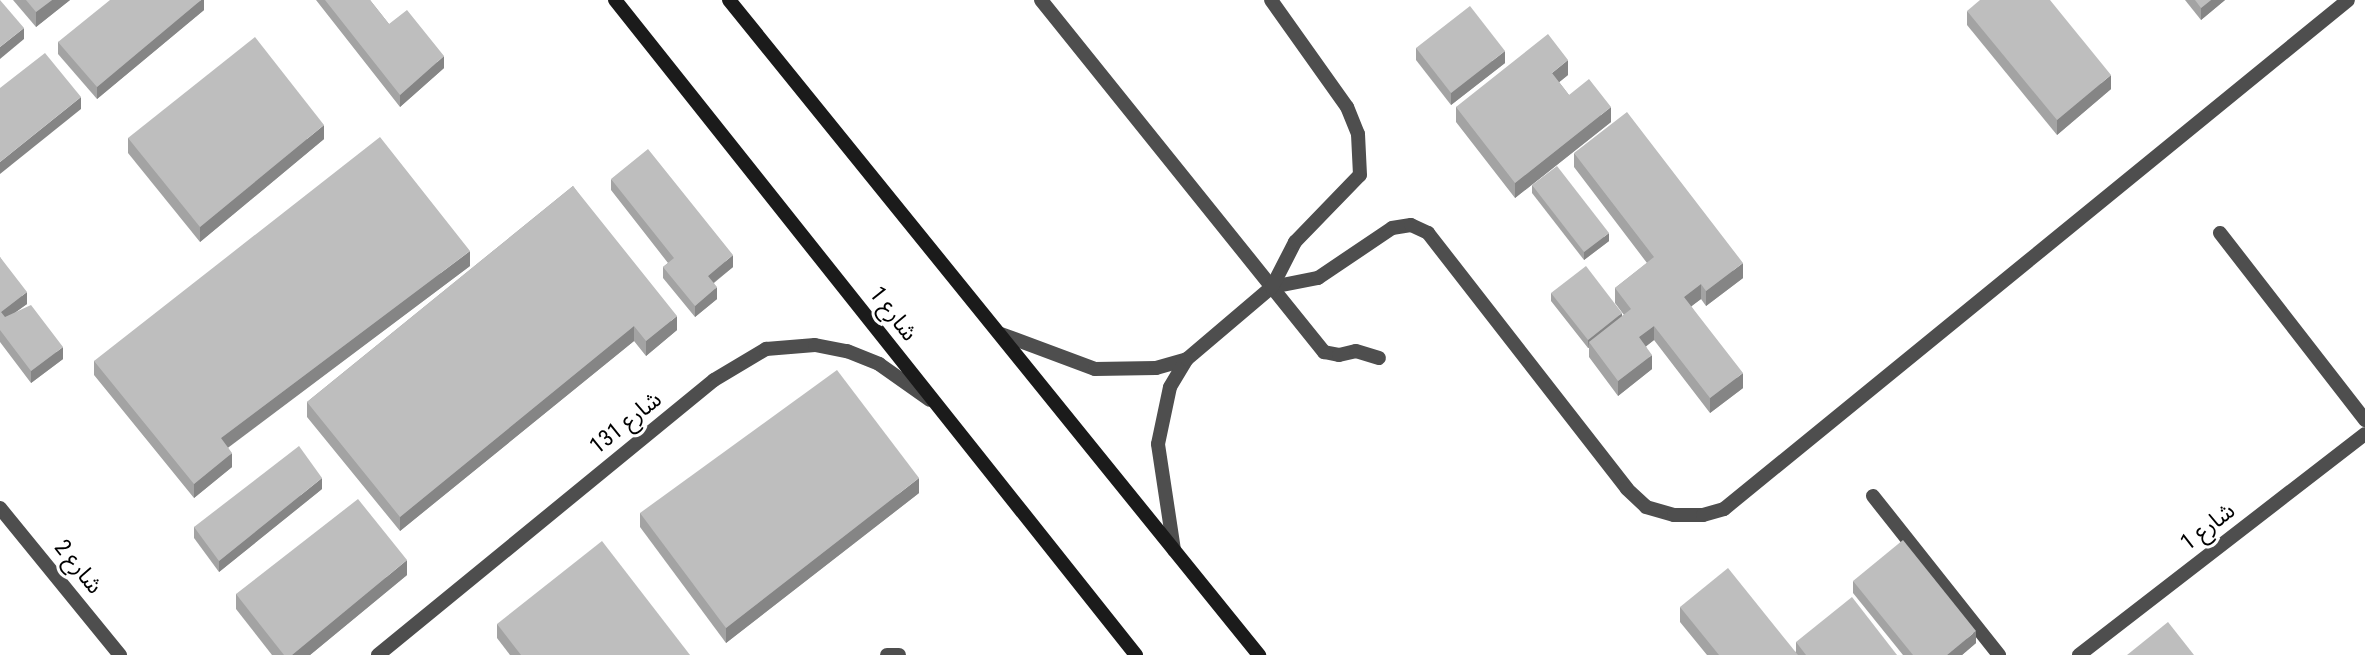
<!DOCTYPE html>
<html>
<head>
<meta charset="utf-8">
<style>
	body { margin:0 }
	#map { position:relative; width:2365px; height:655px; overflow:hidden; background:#fff; font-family:"Roboto Condensed","Noto Sans Arabic",sans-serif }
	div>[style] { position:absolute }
	.lane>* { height:14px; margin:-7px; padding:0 7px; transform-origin:7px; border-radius:7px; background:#4e4e4e }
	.street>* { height:14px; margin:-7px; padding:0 7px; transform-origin:7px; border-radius:7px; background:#4e4e4e }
	.secondary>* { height:14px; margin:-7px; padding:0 7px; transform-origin:7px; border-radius:7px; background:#1b1b1b }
	.wall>* { inset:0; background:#a3a3a3 }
	.shaded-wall>* { inset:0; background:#858585 }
	.building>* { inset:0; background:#bebebe }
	span { translate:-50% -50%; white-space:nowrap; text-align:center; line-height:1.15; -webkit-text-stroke:6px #fff; paint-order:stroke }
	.street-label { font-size:23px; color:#000 }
</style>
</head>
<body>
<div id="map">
	<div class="lane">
		<i style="left:1041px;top:0;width:452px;rotate:51.2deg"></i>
		<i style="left:1324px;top:352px;width:15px;rotate:11deg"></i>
		<i style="left:1339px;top:355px;width:17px;rotate:-13deg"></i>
		<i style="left:1356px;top:351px;width:24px;rotate:17deg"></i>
		<i style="left:887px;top:655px;width:12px"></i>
	</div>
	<div class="street">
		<i style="left:2220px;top:233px;width:237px;rotate:52.2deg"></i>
		<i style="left:1272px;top:287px;width:47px;rotate:-11.1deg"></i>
		<i style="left:1318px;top:278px;width:89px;rotate:-34deg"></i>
		<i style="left:1392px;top:228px;width:19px;rotate:-9deg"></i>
		<i style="left:1411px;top:225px;width:19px;rotate:25deg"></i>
		<i style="left:1428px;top:233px;width:324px;rotate:52.1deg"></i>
		<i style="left:1627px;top:489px;width:26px;rotate:43deg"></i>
		<i style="left:1646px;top:507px;width:29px;rotate:16deg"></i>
		<i style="left:1674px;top:515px;width:29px"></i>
		<i style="left:1703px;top:515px;width:22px;rotate:-16deg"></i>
		<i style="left:1724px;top:509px;width:805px;rotate:-39.2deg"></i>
		<i style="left:1001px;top:334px;width:100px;rotate:20.4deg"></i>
		<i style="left:1095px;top:369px;width:61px;rotate:-0.9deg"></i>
		<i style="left:1156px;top:368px;width:32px;rotate:-16deg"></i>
		<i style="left:1873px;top:496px;width:203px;rotate:51.6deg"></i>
		<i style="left:0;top:508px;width:190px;rotate:50.8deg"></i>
		<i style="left:1174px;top:550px;width:107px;rotate:-98.6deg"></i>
		<i style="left:1158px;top:444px;width:58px;rotate:-78.1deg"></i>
		<i style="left:1170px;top:387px;width:33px;rotate:-59deg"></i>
		<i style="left:1187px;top:359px;width:111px;rotate:-40.3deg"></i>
		<i style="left:1272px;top:287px;width:51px;rotate:-62.9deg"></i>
		<i style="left:1295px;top:242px;width:93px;rotate:-45.9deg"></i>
		<i style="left:1360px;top:175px;width:41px;rotate:-92.8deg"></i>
		<i style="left:1358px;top:134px;width:29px;rotate:-112deg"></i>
		<i style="left:1347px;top:107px;width:131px;rotate:-125.4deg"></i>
		<i style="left:378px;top:655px;width:434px;rotate:-39.3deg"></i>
		<i style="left:714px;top:380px;width:61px;rotate:-30.8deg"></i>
		<i style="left:766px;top:349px;width:49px;rotate:-4.7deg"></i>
		<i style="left:815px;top:345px;width:33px;rotate:11deg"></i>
		<i style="left:847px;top:351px;width:35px;rotate:22deg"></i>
		<i style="left:879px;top:364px;width:62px;rotate:35.2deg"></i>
		<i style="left:2079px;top:655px;width:361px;rotate:-37.7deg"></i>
	</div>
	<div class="secondary">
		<i style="left:615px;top:0;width:837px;rotate:51.5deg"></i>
		<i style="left:729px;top:0;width:843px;rotate:51.02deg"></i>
	</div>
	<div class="wall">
		<i style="clip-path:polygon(13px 0,70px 0,36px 27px)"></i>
		<i style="clip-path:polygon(204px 0,204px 10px,97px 99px,58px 54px,58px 42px)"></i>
		<i style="clip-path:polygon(316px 0,370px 0,389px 24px,444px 68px,400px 107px)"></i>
		<i style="clip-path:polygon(2185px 0,2225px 0,2201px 20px)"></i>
		<i style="clip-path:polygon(1967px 11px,2111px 89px,2057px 135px,1967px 25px)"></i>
		<i style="clip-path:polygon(1416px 48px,1505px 63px,1451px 105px,1416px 60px)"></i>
		<i style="clip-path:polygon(1568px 75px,1559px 82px,1569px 95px,1611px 122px,1515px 198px,1456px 122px,1456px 107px)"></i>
		<i style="clip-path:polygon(128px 138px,324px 139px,200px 242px,128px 153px)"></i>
		<i style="clip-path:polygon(1574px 153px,1743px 278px,1706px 306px,1701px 299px,1691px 306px,1743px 388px,1710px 413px,1654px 340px,1646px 346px,1652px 369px,1618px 396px,1589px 357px,1589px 348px,1588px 348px,1551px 301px,1551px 293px,1622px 316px,1624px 315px,1615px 303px,1615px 288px,1647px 263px,1574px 167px)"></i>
		<i style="clip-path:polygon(611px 179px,733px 267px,714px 283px,717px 299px,695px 317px,663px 278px,663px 267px,668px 263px,611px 190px)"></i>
		<i style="clip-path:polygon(1532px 185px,1609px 241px,1584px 260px,1532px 193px)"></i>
		<i style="clip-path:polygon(573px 186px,677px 330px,646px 356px,634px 341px,400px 531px,307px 417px,307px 402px)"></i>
		<i style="clip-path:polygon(0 257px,27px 304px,15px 312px,63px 359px,31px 383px,0 342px)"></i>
		<i style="clip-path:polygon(470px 266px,228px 447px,232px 467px,194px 498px,94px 375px,94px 361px)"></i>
		<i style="clip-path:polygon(322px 489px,219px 572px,194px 538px,194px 527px)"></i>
		<i style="clip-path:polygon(919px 493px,726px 643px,640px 527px,640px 513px)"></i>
		<i style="clip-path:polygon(407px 575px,310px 655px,272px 655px,236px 609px,236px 594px)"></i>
		<i style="clip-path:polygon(1853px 581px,1976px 643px,1962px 655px,1903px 655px,1853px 593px)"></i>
		<i style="clip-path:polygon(1680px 607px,1796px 652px,1796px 642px,1897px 655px,1707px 655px,1680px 622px)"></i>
		<i style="clip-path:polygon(497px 624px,690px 655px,510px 655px,497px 638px)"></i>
	</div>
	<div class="shaded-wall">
		<i style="clip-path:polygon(52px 0,70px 0,36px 27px,36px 12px)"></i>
		<i style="clip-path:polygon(201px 0,204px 0,204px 10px,97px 99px,97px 87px)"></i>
		<i style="clip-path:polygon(2211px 0,2225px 0,2201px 20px,2201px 8px)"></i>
		<i style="clip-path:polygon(24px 28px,24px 39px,0 59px,0 47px)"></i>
		<i style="clip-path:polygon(1505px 51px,1505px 63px,1451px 105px,1451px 93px)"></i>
		<i style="clip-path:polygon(444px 56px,444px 68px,400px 107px,400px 95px)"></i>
		<i style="clip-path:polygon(1568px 60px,1568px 75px,1552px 88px,1552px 73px)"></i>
		<i style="clip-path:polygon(2111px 75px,2111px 89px,2057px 135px,2057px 120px)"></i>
		<i style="clip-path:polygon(81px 97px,81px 109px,0 174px,0 162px)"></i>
		<i style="clip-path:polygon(1611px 107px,1611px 122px,1515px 198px,1515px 183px)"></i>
		<i style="clip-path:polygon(324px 125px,324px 139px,200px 242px,200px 227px)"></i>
		<i style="clip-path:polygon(1609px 233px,1609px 241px,1584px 260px,1584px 252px)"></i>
		<i style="clip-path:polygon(470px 251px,470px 266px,221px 453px,221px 438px)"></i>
		<i style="clip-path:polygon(733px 255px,733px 267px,708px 287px,708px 276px)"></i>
		<i style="clip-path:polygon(1743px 263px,1743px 278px,1706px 306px,1706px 291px)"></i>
		<i style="clip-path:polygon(1701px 284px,1701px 299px,1684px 312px,1684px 297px)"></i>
		<i style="clip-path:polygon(717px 287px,717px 299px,695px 317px,695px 306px)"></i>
		<i style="clip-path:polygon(27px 292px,27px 304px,1px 323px,1px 312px)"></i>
		<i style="clip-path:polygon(1622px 313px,1622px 321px,1589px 342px,1588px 348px,1588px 340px)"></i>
		<i style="clip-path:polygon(677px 316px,677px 330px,646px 356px,646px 341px)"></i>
		<i style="clip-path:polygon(634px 326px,634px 341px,400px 531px,400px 517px)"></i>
		<i style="clip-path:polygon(1654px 326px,1654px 340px,1639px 352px,1639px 337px)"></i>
		<i style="clip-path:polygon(63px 347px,63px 359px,31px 383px,31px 371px)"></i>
		<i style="clip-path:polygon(1652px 355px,1652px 369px,1618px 396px,1618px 381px)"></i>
		<i style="clip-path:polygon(1743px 373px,1743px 388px,1710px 413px,1710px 398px)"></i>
		<i style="clip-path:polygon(232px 453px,232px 467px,194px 498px,194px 484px)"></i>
		<i style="clip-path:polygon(322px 478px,322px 489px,219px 572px,219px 561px)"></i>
		<i style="clip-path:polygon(919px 478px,919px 493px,726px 643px,726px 628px)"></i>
		<i style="clip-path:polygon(407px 560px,407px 575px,310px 655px,292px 655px)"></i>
		<i style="clip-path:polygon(1976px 631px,1976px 643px,1962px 655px,1947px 655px)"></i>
	</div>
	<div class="building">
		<i style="clip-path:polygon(0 0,24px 28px,0 47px)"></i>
		<i style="clip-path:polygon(26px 0,52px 0,36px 12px)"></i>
		<i style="clip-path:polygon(110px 0,201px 0,97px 87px,58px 42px)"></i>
		<i style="clip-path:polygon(325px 0,370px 0,389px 24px,407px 10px,444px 56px,400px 95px)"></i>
		<i style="clip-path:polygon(1980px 0,2050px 0,2111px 75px,2057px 120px,1967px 11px)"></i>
		<i style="clip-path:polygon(2195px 0,2211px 0,2201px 8px)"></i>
		<i style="clip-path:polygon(1470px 6px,1505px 51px,1451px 93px,1416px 48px)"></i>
		<i style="clip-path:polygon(1548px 34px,1568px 60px,1552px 73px,1569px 95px,1589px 79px,1611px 107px,1515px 183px,1456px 107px)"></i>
		<i style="clip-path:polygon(255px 37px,324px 125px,200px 227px,128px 138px)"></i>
		<i style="clip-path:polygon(45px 53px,81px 97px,0 162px,0 88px)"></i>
		<i style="clip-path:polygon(1627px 112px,1743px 263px,1706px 291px,1701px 284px,1684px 297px,1743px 373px,1710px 398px,1654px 326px,1639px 337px,1652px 355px,1618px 381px,1589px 342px,1631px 309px,1615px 288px,1654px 257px,1574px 153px)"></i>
		<i style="clip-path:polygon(380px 137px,470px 251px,221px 438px,232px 453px,194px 484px,94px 361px)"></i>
		<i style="clip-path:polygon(648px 149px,733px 255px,708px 276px,717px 287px,695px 306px,663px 267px,674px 258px,611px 179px)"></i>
		<i style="clip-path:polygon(1557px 166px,1609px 233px,1584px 252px,1532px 185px)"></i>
		<i style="clip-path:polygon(573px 186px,677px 316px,646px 341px,634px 326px,400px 517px,307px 402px)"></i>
		<i style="clip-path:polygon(0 257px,27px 292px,1px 312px,5px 317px,31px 305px,63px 347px,31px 371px,0 330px)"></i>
		<i style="clip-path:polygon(1586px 266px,1622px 313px,1588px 340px,1551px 293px)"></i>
		<i style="clip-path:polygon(837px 370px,919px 478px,726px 628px,640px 513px)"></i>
		<i style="clip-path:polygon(299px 446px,322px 478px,219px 561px,194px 527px)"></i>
		<i style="clip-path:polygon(358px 499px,407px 560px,292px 655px,284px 655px,236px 594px)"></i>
		<i style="clip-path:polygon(1903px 540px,1976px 631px,1947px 655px,1913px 655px,1853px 581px)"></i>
		<i style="clip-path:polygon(602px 541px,690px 655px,521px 655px,497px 624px)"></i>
		<i style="clip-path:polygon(1728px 568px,1798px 655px,1719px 655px,1680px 607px)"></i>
		<i style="clip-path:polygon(1852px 597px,1897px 655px,1806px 655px,1796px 642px)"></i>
		<i style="clip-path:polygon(2168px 622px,2194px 655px,2127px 655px)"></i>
	</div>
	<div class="street-label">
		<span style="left:893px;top:314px;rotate:52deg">شارع 1</span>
		<span style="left:626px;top:423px;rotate:-39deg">شارع 131</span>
		<span style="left:2208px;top:527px;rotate:-38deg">شارع 1</span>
		<span style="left:78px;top:567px;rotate:51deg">شارع 2</span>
	</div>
</div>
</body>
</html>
